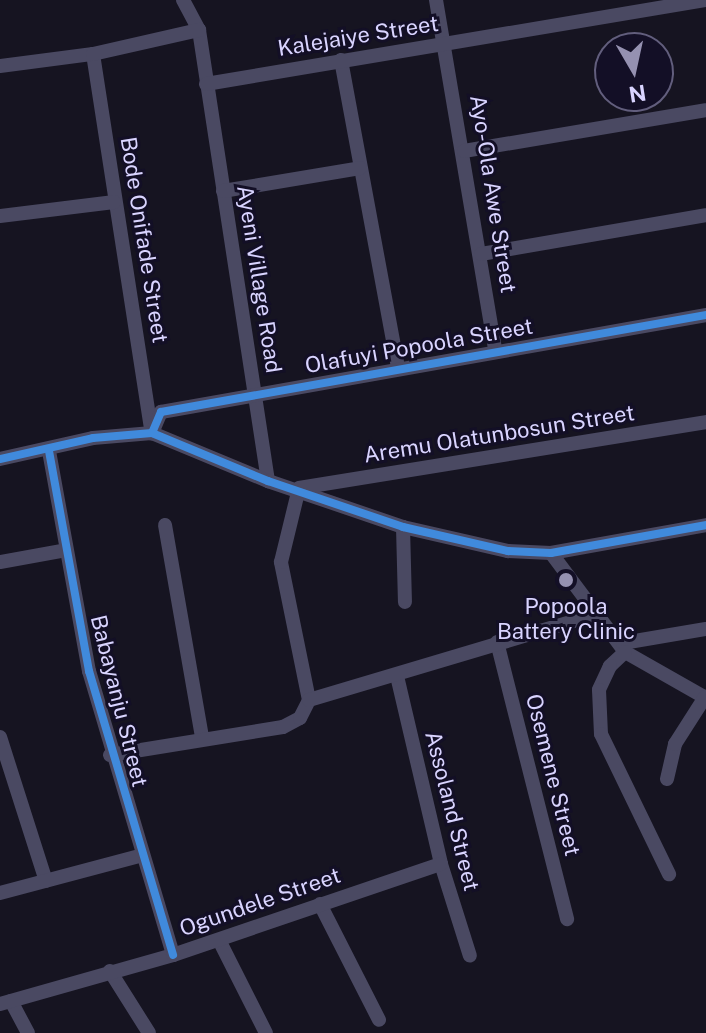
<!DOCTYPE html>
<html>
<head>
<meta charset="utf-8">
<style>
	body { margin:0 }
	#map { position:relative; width:706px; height:1033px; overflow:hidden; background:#161421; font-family:"Public Sans",sans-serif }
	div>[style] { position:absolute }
	.minor>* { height:14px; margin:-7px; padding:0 7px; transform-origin:7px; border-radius:7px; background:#4a4962 }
	.cycleway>* { height:8px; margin:-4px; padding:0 4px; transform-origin:4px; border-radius:4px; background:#408adc }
	.dots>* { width:22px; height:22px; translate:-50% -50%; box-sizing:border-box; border:4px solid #130f26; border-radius:50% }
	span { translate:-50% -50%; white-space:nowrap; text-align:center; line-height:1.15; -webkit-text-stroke:6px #130f26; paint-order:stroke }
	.street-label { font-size:22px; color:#d9d4ff }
	.poi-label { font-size:22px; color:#d9d4ff }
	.north { position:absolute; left:594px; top:32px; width:80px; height:80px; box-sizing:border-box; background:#130f26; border:2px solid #625e7d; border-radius:50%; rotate:171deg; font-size:22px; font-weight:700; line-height:32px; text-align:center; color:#d9d4ff }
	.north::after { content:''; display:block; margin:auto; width:28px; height:36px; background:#9591b1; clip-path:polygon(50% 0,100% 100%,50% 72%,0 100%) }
</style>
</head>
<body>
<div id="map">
	<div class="minor">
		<i style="left:183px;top:0;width:34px;rotate:62deg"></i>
		<i style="left:199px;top:30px;width:456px;rotate:81.3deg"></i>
		<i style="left:436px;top:0;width:355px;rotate:80.4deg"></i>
		<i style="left:93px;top:54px;width:384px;rotate:81.2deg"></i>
		<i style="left:341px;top:60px;width:312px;rotate:79.5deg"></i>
		<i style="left:0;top:66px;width:94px;rotate:-7.4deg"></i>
		<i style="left:93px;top:54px;width:109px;rotate:-12.8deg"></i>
		<i style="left:206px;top:84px;width:507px;rotate:-9.54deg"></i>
		<i style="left:464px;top:151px;width:245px;rotate:-9.6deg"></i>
		<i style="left:223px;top:191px;width:139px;rotate:-9.5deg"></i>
		<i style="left:0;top:216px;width:115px;rotate:-7deg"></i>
		<i style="left:481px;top:254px;width:228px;rotate:-9.8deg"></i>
		<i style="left:152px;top:433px;width:23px;rotate:-67deg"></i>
		<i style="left:161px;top:412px;width:554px;rotate:-10.09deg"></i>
		<i style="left:49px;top:451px;width:224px;rotate:79.7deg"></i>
		<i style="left:89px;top:671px;width:296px;rotate:73.5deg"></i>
		<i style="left:0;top:459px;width:95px;rotate:-12.7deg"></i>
		<i style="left:93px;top:438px;width:59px;rotate:-4.8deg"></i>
		<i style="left:152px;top:433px;width:126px;rotate:22.5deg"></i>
		<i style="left:268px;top:481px;width:143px;rotate:18.8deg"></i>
		<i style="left:403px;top:527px;width:108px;rotate:12.9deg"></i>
		<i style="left:508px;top:551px;width:43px;rotate:2.7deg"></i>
		<i style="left:551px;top:553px;width:158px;rotate:-10.2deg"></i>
		<i style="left:165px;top:525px;width:215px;rotate:80.1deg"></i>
		<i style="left:403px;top:527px;width:75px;rotate:88.5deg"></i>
		<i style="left:551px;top:553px;width:124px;rotate:53.2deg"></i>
		<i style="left:625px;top:652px;width:93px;rotate:29.6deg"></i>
		<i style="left:0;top:562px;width:67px;rotate:-10.3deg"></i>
		<i style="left:497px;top:642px;width:286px;rotate:75.8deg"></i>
		<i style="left:623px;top:643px;width:84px;rotate:-9.6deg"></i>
		<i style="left:625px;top:652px;width:21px;rotate:137deg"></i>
		<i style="left:610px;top:666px;width:26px;rotate:115deg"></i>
		<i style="left:599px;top:690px;width:44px;rotate:87.4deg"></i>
		<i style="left:601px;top:734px;width:156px;rotate:64.1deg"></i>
		<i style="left:397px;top:676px;width:193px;rotate:76.8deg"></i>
		<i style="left:441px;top:864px;width:96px;rotate:72.5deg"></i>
		<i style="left:309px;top:700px;width:141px;rotate:-101.5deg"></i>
		<i style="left:281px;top:562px;width:76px;rotate:-76.3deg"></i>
		<i style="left:299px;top:488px;width:412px;rotate:-9.2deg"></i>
		<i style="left:0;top:737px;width:151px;rotate:72.3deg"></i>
		<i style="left:110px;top:755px;width:175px;rotate:-9.2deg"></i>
		<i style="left:283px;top:727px;width:19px;rotate:-28deg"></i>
		<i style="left:300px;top:718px;width:20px;rotate:-63deg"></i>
		<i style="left:309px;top:700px;width:305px;rotate:-16.6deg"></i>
		<i style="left:667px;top:779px;width:36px;rotate:-77deg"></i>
		<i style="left:675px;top:744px;width:56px;rotate:-57.4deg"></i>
		<i style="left:0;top:893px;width:148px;rotate:-14.9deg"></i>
		<i style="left:320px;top:904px;width:130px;rotate:63deg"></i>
		<i style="left:219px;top:940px;width:104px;rotate:63.2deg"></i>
		<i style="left:110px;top:971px;width:73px;rotate:57.8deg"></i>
		<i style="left:11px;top:1001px;width:36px;rotate:62deg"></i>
		<i style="left:0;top:1004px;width:180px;rotate:-15.8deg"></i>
		<i style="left:173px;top:955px;width:283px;rotate:-18.8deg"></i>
	</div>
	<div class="cycleway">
		<i style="left:152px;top:433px;width:23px;rotate:-67deg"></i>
		<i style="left:161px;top:412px;width:554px;rotate:-10.09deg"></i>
		<i style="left:49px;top:451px;width:224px;rotate:79.7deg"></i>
		<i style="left:89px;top:671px;width:296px;rotate:73.5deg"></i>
		<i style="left:0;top:459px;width:95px;rotate:-12.7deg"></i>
		<i style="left:93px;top:438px;width:59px;rotate:-4.8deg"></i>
		<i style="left:152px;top:433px;width:126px;rotate:22.5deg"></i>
		<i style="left:268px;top:481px;width:143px;rotate:18.8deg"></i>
		<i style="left:403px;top:527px;width:108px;rotate:12.9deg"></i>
		<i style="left:508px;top:551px;width:43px;rotate:2.7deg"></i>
		<i style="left:551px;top:553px;width:158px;rotate:-10.2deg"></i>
	</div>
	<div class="dots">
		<i style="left:566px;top:580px;background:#9591b1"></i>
	</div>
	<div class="street-label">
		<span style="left:358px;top:36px;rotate:-9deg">Kalejaiye Street</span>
		<span style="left:493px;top:194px;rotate:81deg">Ayo-Ola Awe Street</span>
		<span style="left:144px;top:240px;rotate:81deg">Bode Onifade Street</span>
		<span style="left:259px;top:279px;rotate:81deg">Ayeni Village Road</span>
		<span style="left:419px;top:346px;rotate:-10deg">Olafuyi Popoola Street</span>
		<span style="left:499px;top:434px;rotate:-9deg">Aremu Olatunbosun Street</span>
		<span style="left:119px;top:701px;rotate:76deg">Babayanju Street</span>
		<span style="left:553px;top:775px;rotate:76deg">Osemene Street</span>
		<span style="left:452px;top:811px;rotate:76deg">Assoland Street</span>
		<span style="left:260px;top:902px;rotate:-19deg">Ogundele Street</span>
	</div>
	<div class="poi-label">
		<span style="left:566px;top:619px">Popoola<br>Battery Clinic</span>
	</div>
	<div class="north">N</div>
</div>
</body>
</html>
